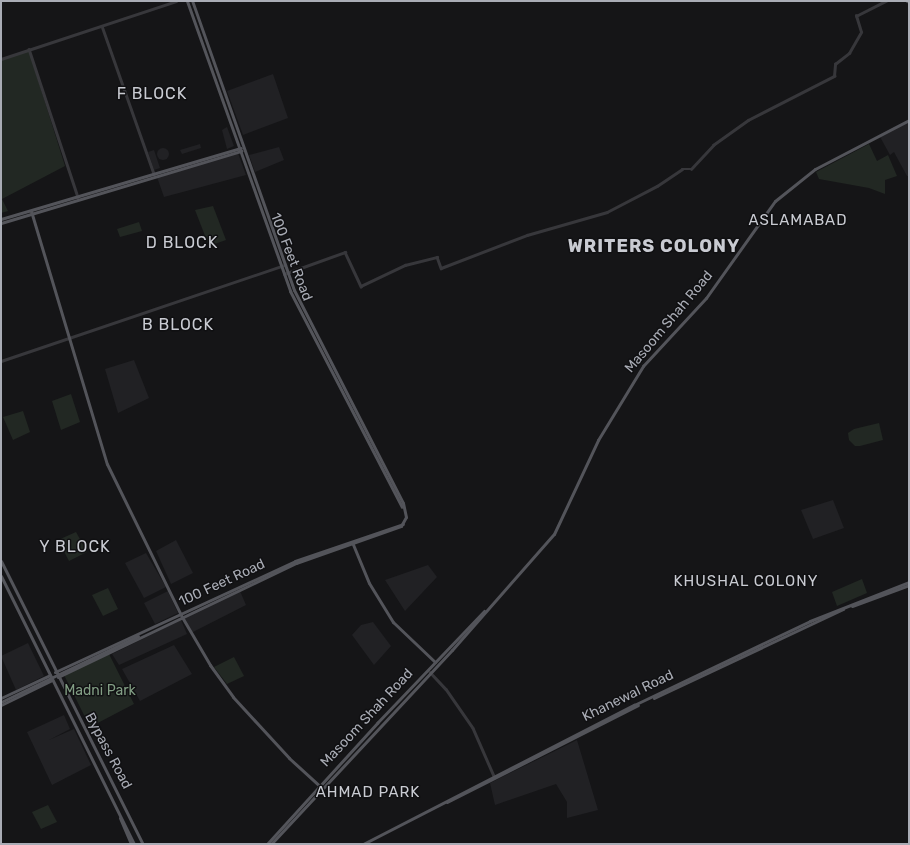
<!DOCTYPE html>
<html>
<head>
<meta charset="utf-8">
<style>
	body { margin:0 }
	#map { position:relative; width:910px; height:845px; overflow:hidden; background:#151517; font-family:Rubik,sans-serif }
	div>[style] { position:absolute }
	.built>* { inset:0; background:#212124 }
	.round { border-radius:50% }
	.green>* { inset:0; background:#222823 }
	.minor>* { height:2.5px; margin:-1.25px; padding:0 1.25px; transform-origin:1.25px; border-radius:1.25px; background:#37373b }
	.major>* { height:3px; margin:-1.5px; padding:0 1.5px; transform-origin:1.5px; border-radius:1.5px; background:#53545a }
	.major-bridge>* { height:3px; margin:-1.5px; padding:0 1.5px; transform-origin:1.5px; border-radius:1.5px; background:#53545a }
	span { translate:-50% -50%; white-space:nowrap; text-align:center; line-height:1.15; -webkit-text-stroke:3px #101012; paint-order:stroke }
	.street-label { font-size:14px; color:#a9acb5 }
	.park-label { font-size:14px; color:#829e84 }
	.neighbourhood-label { font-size:15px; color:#c9cbd2; letter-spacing:1px }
	.quarter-label { font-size:16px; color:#c9cbd2; letter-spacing:1px }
	.district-label { font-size:18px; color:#c9cbd2; font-weight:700; letter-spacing:1px }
	.frame { position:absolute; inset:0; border:2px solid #a9acb5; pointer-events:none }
</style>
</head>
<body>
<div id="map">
	<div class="built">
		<i style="clip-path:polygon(273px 74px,288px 118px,243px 135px,227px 91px)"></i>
		<i style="clip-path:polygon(909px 120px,909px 176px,907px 176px,894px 152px,890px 155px,879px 135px)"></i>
		<i style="clip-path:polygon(227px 127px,234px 146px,227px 149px,222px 130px)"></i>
		<i style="clip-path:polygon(200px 144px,201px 148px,182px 154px,180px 150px)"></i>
		<i style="clip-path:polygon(279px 147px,284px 160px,255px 172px,249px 155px)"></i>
		<i class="round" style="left:157px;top:148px;width:12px;height:12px"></i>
		<i style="clip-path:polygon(154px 150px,160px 168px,154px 170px,148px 152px)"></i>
		<i style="clip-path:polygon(238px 153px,246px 175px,164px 197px,157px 177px)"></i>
		<i style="clip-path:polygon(134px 360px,149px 398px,118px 413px,105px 369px)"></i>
		<i style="clip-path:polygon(833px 500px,844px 528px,813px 539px,801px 510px)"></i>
		<i style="clip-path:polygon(176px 540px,193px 573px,171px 584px,156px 551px)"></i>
		<i style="clip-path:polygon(146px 553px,166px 587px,144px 598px,125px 563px)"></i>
		<i style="clip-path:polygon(428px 565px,437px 577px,405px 611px,385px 580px)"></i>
		<i style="clip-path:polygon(168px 591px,178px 613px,155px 624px,144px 603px)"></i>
		<i style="clip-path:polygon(240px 591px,246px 605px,191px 633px,184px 618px)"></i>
		<i style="clip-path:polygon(181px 620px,187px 634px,119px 665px,112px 654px)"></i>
		<i style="clip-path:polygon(373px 622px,391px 646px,374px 665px,352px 635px,361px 625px)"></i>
		<i style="clip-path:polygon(28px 643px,44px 676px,16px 690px,1px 656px)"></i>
		<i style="clip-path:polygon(174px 645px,192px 674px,140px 701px,122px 669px)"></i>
		<i style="clip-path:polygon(64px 715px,70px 729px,49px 740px,74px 729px,91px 765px,52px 785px,27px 732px)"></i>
		<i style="clip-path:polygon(577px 740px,598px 810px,567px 818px,567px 802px,556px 784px,495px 805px,490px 783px)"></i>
	</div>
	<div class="green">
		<i style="clip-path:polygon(29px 51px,65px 166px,2px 199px,8px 211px,1px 213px,1px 60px)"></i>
		<i style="clip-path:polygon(869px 144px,877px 161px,888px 155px,897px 176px,885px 180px,885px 194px,869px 188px,819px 179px,816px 172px)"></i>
		<i style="clip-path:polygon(213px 206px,226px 240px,209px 246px,195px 210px)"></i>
		<i style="clip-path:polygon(139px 222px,142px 231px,120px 237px,117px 229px)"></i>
		<i style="clip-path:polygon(71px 394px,80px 422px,61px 430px,52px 401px)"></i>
		<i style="clip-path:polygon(23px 411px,30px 432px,13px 440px,3px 417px)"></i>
		<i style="clip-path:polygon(879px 423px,883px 440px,860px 446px,855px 446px,849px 440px,848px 433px,854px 429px)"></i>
		<i style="clip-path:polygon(76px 532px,87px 552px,69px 561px,58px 540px)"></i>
		<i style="clip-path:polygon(862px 579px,867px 593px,837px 606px,832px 592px)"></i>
		<i style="clip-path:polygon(108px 588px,118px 609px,103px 616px,92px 595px)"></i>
		<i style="clip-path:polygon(109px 654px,134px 704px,90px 727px,64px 675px)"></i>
		<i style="clip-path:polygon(234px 657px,244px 676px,227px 684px,214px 667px)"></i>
		<i style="clip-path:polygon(48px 805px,57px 822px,41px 829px,32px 812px)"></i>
	</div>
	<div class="minor">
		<i style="left:102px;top:26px;width:157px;rotate:70.6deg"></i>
		<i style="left:29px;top:49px;width:156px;rotate:71.7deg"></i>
		<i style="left:1px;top:59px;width:184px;rotate:-18.3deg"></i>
		<i style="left:284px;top:274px;width:65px;rotate:-19.8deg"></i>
		<i style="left:345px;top:252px;width:38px;rotate:65deg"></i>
		<i style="left:361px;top:286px;width:49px;rotate:-25.5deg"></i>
		<i style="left:405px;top:265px;width:33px;rotate:-14deg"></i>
		<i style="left:437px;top:257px;width:12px;rotate:70deg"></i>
		<i style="left:441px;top:268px;width:92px;rotate:-21deg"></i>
		<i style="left:527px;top:235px;width:83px;rotate:-16deg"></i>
		<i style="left:607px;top:212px;width:56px;rotate:-27.5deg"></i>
		<i style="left:657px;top:186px;width:30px;rotate:-34deg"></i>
		<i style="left:682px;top:169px;width:9px"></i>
		<i style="left:691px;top:169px;width:33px;rotate:-47deg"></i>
		<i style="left:713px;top:145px;width:43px;rotate:-35.5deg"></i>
		<i style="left:748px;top:120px;width:97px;rotate:-27.1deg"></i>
		<i style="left:834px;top:76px;width:12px;rotate:-85deg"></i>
		<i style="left:835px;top:64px;width:18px;rotate:-38deg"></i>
		<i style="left:849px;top:53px;width:24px;rotate:-60deg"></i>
		<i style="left:861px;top:32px;width:17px;rotate:-107deg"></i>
		<i style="left:856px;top:16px;width:34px;rotate:-27deg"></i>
		<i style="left:1px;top:361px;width:300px;rotate:-18.7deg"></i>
		<i style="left:430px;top:672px;width:23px;rotate:47deg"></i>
		<i style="left:446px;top:689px;width:47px;rotate:55.3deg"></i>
		<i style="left:473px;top:728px;width:52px;rotate:66.4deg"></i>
	</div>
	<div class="major">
		<i style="left:187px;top:1px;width:308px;rotate:70.4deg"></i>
		<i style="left:290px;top:291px;width:243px;rotate:62.6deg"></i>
		<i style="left:907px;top:1px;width:2px;rotate:27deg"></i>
		<i style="left:31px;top:211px;width:264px;rotate:73.3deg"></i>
		<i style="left:107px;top:464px;width:170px;rotate:63.9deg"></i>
		<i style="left:182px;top:617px;width:56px;rotate:59.7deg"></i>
		<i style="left:210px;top:665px;width:39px;rotate:54deg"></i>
		<i style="left:233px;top:697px;width:83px;rotate:47.4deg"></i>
		<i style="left:289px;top:758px;width:45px;rotate:42.3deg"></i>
		<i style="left:1px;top:219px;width:250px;rotate:-16.5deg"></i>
		<i style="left:1px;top:223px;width:251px;rotate:-16.7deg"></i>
		<i style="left:909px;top:385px;width:15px;rotate:90deg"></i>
		<i style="left:352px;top:542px;width:44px;rotate:67.5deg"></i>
		<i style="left:369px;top:583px;width:46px;rotate:58.4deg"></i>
		<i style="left:393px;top:622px;width:58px;rotate:43.6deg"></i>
		<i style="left:1px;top:561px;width:317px;rotate:63.4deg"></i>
		<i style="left:1px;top:576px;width:299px;rotate:63.6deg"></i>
		<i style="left:852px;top:606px;width:61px;rotate:-20.2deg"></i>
		<i style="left:55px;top:672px;width:264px;rotate:-24.8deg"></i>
		<i style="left:295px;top:561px;width:114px;rotate:-18.9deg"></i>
		<i style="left:58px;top:677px;width:264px;rotate:-25.6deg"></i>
		<i style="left:296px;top:563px;width:111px;rotate:-19.4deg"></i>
		<i style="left:401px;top:526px;width:10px;rotate:-61deg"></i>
		<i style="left:406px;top:517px;width:14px;rotate:-102deg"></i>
		<i style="left:403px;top:503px;width:239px;rotate:-117.1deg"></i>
		<i style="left:294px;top:290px;width:306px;rotate:-109.4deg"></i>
		<i style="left:1px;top:698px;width:54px;rotate:-25.1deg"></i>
		<i style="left:654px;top:698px;width:209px;rotate:-25.2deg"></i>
		<i style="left:1px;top:705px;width:57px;rotate:-26.1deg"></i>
		<i style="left:447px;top:802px;width:214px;rotate:-26.9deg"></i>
		<i style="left:120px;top:818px;width:28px;rotate:67deg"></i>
		<i style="left:267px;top:844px;width:164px;rotate:-47.7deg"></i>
		<i style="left:377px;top:723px;width:155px;rotate:-46.3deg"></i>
		<i style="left:271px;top:844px;width:265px;rotate:-47deg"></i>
		<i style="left:452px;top:650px;width:154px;rotate:-48.7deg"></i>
		<i style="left:554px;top:534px;width:104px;rotate:-64.9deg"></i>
		<i style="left:598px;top:440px;width:87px;rotate:-58.7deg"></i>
		<i style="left:643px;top:366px;width:93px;rotate:-47.2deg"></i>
		<i style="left:706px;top:298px;width:119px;rotate:-54.6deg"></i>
		<i style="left:775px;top:201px;width:51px;rotate:-38.7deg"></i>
		<i style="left:815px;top:169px;width:106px;rotate:-27.5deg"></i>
		<i style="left:363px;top:844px;width:305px;rotate:-27.2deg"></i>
		<i style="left:634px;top:705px;width:195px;rotate:-25.5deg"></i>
		<i style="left:810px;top:621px;width:106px;rotate:-21.5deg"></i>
	</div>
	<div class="major-bridge">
		<i style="left:1px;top:702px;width:152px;rotate:-25.7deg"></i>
	</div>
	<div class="street-label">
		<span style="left:291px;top:257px;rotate:69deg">100 Feet Road</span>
		<span style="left:669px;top:322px;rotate:-50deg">Masoom Shah Road</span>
		<span style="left:222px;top:583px;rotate:-25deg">100 Feet Road</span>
		<span style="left:628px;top:696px;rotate:-26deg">Khanewal Road</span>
		<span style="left:367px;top:718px;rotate:-47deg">Masoom Shah Road</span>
		<span style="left:108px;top:751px;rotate:62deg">Bypass Road</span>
	</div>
	<div class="park-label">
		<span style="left:100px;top:691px">Madni Park</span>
	</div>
	<div class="neighbourhood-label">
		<span style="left:798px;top:221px">ASLAMABAD</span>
		<span style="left:746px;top:582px">KHUSHAL COLONY</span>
		<span style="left:368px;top:793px">AHMAD PARK</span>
	</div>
	<div class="quarter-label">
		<span style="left:152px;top:94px">F BLOCK</span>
		<span style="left:182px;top:243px">D BLOCK</span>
		<span style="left:178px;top:325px">B BLOCK</span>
		<span style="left:75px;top:547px">Y BLOCK</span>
	</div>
	<div class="district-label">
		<span style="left:654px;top:246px">WRITERS COLONY</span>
	</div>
	<div class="frame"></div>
</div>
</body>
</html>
